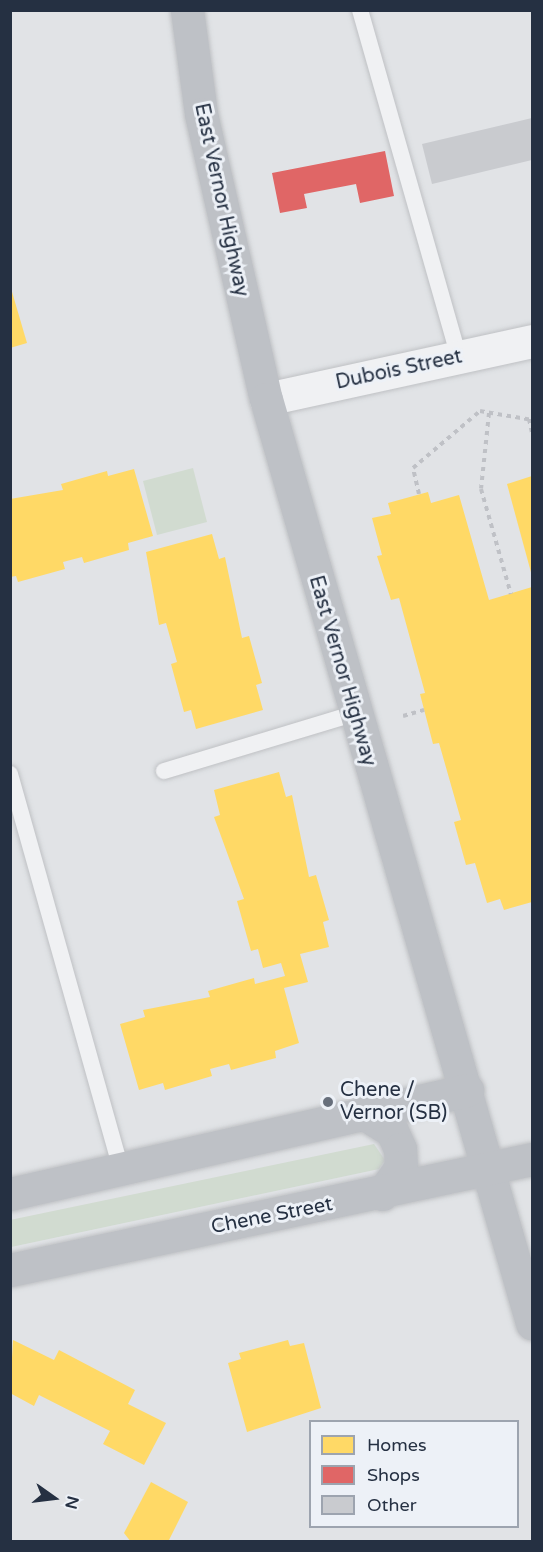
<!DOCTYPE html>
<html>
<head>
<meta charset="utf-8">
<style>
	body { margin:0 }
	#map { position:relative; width:543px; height:1552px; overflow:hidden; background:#e1e3e6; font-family:"Varela Round",sans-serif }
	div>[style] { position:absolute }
	.green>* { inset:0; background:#d1dbd0 }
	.homes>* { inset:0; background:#ffd966 }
	.shops>* { inset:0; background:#e06666 }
	.building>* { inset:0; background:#c9cbcf }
	.path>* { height:4px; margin-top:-2px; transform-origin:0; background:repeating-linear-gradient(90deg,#bfc1c6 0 4.5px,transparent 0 9px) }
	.roads { filter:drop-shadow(0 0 2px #bfc1c4) drop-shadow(0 0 2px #bfc1c4) }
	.lane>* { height:16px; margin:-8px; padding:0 8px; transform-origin:8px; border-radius:8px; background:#f0f1f3 }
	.street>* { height:33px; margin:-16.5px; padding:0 16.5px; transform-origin:16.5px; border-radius:16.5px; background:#f0f1f3 }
	.secondary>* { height:33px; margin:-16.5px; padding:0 16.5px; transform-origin:16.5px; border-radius:16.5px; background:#bec1c6 }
	.dots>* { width:16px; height:16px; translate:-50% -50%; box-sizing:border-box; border:3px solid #edf1f7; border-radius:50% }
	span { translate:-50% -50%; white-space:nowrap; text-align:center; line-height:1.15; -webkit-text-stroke:6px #edf1f7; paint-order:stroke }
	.street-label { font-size:20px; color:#253042 }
	.poi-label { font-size:20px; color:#253042 }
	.left { translate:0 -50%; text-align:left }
	.frame { position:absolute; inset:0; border:12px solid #253042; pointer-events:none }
	.legend { position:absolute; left:309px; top:1420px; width:210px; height:108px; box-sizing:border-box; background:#edf1f7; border:2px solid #9da4af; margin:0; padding:8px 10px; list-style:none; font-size:18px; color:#253042 }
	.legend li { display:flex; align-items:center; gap:12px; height:30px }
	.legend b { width:30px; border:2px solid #9da4af }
	.north { position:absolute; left:24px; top:1468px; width:60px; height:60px; -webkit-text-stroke:4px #edf1f7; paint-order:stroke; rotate:104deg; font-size:16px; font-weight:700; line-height:24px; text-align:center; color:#253042 }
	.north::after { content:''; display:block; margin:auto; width:21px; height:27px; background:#253042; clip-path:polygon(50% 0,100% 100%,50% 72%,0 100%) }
</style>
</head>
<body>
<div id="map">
	<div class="green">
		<i style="clip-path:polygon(193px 468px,207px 522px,157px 535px,143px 481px)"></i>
		<i style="clip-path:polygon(374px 1144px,385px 1160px,379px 1169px,11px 1247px,10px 1220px)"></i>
	</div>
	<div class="homes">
		<i style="clip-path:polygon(10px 285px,27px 343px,10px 348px)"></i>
		<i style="clip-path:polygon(134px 469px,153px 536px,128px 543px,129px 550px,84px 563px,82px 557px,63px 562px,65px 569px,18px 582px,16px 576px,10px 577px,10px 499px,63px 490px,61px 484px,107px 471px,108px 476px)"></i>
		<i style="clip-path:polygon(532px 476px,532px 576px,507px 484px)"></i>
		<i style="clip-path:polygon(428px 492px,431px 503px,459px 495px,489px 600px,532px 587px,532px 902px,504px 910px,500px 899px,487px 903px,475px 863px,466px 865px,454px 822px,461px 820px,439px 743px,433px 744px,420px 694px,425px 693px,399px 598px,391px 600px,377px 556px,382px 555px,372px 518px,391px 514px,388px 503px)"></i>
		<i style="clip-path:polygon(212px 534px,219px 559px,225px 557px,242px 638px,249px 636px,262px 683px,256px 685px,263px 710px,196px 729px,191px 710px,184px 712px,171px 664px,177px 662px,166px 623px,159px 625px,146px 552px)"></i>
		<i style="clip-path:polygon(279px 772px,286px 797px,292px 795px,309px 877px,316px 875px,329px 920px,323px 922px,329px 947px,300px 954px,308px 982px,284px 988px,299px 1043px,275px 1051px,276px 1058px,231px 1070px,229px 1064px,210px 1069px,212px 1076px,165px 1090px,163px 1083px,139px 1090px,120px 1024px,145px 1017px,143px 1010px,210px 997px,208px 991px,254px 978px,255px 984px,285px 976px,281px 963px,263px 968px,258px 949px,251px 951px,237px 901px,244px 899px,214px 817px,220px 815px,214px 790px)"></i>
		<i style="clip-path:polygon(13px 1340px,54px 1360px,59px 1350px,135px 1390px,128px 1404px,166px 1423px,144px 1465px,103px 1444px,110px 1431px,39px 1395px,34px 1406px,10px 1393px)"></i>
		<i style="clip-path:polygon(288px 1340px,290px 1346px,304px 1343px,321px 1408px,247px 1432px,228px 1363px,241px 1359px,239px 1353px)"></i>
		<i style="clip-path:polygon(151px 1482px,188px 1502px,168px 1542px,131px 1542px,124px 1533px)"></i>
	</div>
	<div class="shops">
		<i style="clip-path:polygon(385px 151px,394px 196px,360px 203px,356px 184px,304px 194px,307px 208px,280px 213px,272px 173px)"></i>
	</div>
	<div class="building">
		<i style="clip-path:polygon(532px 118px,532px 160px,432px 184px,422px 144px)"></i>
	</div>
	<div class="path">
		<i style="left:489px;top:413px;width:76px;rotate:96deg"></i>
		<i style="left:481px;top:489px;width:109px;rotate:74.1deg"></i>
		<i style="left:529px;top:419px;width:14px;rotate:78deg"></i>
		<i style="left:419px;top:494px;width:27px;rotate:-103deg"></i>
		<i style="left:413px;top:468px;width:88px;rotate:-40.4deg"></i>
		<i style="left:480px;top:411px;width:53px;rotate:9.8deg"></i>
		<i style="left:403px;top:716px;width:22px;rotate:-16deg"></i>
	</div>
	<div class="roads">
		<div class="lane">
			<i style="left:360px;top:10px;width:361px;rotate:74.1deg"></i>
			<i style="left:164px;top:771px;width:197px;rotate:-16.8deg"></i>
			<i style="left:10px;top:774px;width:413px;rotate:74.3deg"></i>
		</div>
		<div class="street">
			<i style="left:266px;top:399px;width:272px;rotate:-12.3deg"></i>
		</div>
		<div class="secondary">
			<i style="left:187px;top:10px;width:105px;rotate:82.3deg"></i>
			<i style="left:201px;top:114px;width:292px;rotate:77.2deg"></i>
			<i style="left:266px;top:399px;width:962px;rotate:73.94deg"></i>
			<i style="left:368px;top:1116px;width:28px;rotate:32deg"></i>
			<i style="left:392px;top:1131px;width:20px;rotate:66deg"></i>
			<i style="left:400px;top:1149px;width:18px;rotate:87deg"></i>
			<i style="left:401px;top:1167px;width:33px;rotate:125deg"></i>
			<i style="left:10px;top:1194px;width:469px;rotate:-12.8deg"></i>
			<i style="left:10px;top:1270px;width:534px;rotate:-12deg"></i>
		</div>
	</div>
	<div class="dots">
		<i style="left:328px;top:1102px;background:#676f7b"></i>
	</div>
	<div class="street-label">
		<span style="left:221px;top:200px;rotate:78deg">East Vernor Highway</span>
		<span style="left:399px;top:370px;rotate:-12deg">Dubois Street</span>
		<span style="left:342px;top:671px;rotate:74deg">East Vernor Highway</span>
		<span style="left:272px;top:1216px;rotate:-11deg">Chene Street</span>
	</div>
	<div class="poi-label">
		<span class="left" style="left:340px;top:1102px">Chene /<br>Vernor (SB)</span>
	</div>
	<div class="frame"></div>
	<ul class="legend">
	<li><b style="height:16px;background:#ffd966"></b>Homes</li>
	<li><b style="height:16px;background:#e06666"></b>Shops</li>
	<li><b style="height:16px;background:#c9cbcf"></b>Other</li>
	</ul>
	<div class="north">N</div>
</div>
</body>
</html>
